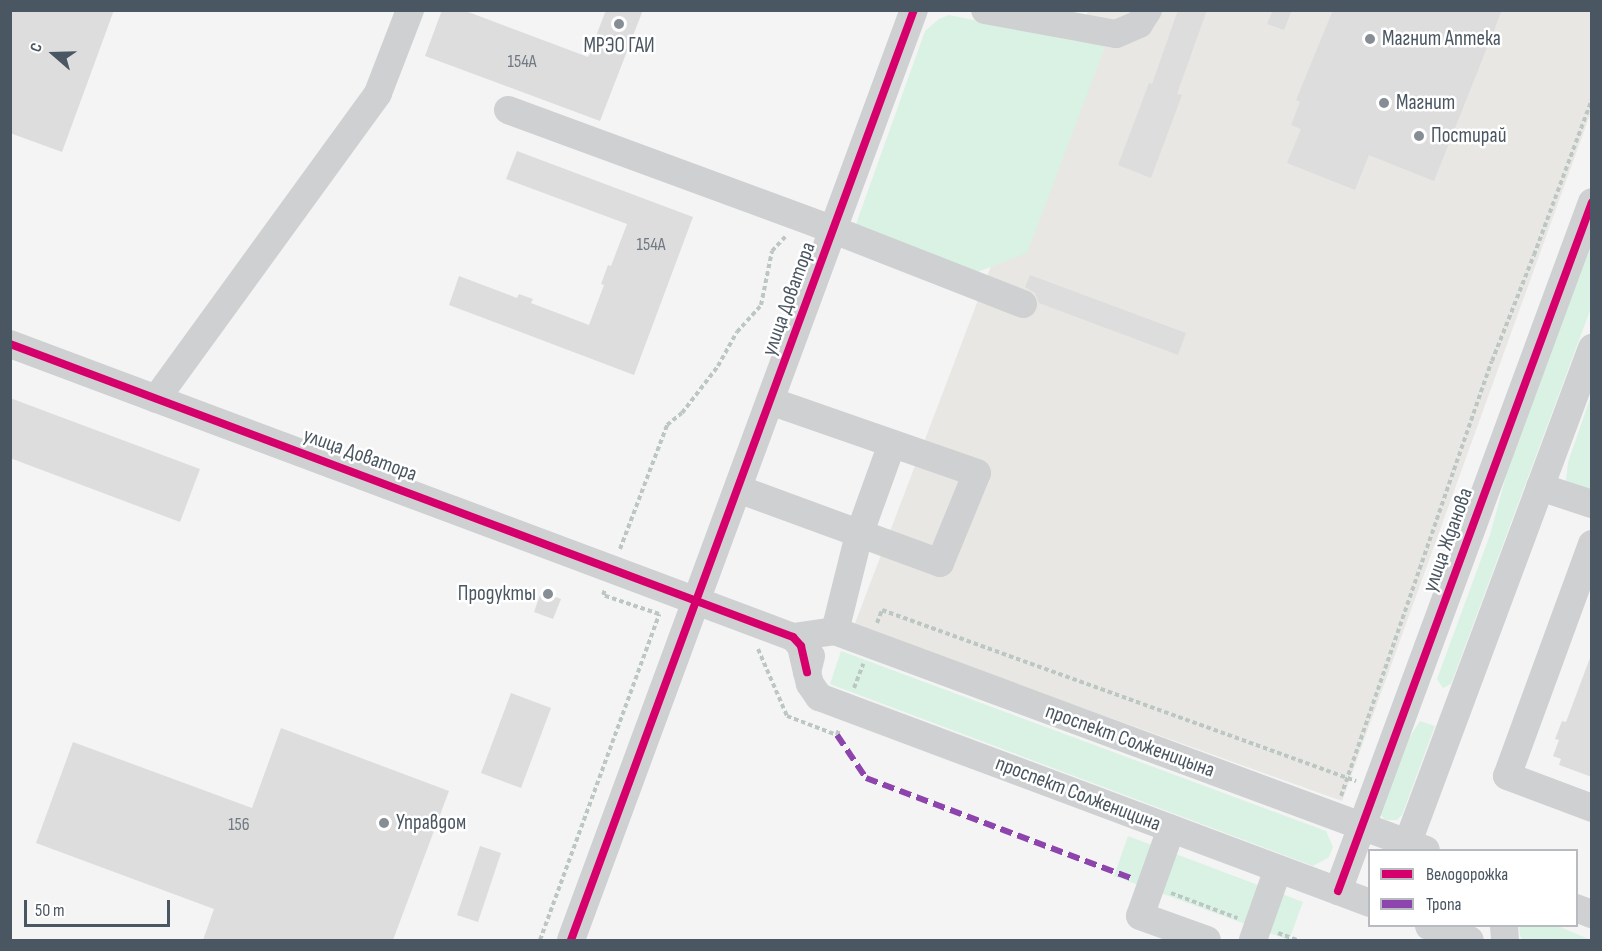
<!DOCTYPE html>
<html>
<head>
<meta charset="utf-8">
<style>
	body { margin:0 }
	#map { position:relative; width:1602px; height:951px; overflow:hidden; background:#f4f4f4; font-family:"Sofia Sans Condensed",sans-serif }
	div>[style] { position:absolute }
	.commercial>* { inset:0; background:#e8e7e3 }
	.green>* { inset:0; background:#d9f2e3 }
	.building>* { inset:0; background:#ddddde }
	.path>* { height:4px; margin-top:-2px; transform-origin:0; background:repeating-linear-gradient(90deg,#bcc7c4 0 4.5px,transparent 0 7.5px) }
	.minor>* { height:28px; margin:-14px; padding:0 14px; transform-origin:14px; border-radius:14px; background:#ced0d2 }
	.quiet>* { height:6px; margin-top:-3px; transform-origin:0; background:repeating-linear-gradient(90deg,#8e44ad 0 12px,transparent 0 18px) }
	.cycleway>* { height:8px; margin:-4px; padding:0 4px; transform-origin:4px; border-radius:4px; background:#d6006c }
	.dots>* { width:16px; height:16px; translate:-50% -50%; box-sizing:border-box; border:3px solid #fff; border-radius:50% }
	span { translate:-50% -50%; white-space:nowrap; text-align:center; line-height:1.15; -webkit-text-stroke:5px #fff; paint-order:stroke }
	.number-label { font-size:18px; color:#707881 }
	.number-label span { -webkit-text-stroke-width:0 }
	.poi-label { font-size:21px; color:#4a5661 }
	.left { translate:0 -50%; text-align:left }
	.right { translate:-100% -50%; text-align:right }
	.street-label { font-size:21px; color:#4a5661 }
	.frame { position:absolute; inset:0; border:12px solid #4a5661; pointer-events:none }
	.legend { position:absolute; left:1368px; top:849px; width:210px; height:78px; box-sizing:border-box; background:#fff; border:2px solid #b7bbc0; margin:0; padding:8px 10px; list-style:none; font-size:18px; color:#4a5661 }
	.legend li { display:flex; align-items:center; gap:12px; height:30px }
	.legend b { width:30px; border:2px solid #b7bbc0 }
	.north { position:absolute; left:24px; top:24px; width:60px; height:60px; -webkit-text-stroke:4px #fff; paint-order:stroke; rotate:290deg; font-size:16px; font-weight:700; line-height:24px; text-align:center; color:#4a5661 }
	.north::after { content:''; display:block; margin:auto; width:21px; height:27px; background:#4a5661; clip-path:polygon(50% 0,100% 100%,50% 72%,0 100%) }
	.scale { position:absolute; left:24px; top:900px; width:146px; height:27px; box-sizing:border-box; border:3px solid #4a5661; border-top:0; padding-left:8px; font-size:18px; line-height:21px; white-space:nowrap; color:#4a5661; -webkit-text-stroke:4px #fff; paint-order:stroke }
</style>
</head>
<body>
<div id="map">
	<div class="commercial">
		<i style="clip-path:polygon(1088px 11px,1591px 11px,1591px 112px,1342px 801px,854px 626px)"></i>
	</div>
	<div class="green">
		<i style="clip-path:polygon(949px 15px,1105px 47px,1027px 253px,975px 273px,855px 227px,925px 31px,939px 19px)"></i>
		<i style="clip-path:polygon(1591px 240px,1591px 308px,1451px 684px,1443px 688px,1437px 679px,1490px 535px,1512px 454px)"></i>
		<i style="clip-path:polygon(1591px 396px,1591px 497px,1572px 489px,1566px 480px,1568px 462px)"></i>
		<i style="clip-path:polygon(841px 651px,1326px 831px,1333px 847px,1329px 857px,1313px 866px,830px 684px)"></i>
		<i style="clip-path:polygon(1420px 721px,1435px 726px,1402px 815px,1397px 820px,1385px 820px,1380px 814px,1397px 757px)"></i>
		<i style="clip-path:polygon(1128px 836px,1303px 902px,1289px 940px,1114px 876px)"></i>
		<i style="clip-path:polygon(1519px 926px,1558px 926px,1591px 940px,1523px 940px,1520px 936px)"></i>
	</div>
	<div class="building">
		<i style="clip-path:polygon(10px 10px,114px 10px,62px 152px,10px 133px)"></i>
		<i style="clip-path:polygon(442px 10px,463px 10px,588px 57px,606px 10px,643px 10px,600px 121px,425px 56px)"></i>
		<i style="clip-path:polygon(1178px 10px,1207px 10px,1177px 94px,1182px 95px,1151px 178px,1118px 165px,1149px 83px,1152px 84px)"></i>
		<i style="clip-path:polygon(1273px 10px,1292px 10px,1284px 30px,1267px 24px)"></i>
		<i style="clip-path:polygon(1333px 10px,1502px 10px,1434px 181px,1369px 155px,1355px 190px,1287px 163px,1301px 129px,1291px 125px,1300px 102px,1296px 100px)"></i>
		<i style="clip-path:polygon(517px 151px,693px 217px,634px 375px,449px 305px,459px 276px,517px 298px,519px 294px,533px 299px,531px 303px,589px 325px,604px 285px,601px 284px,608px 265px,611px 266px,627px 224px,506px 179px)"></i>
		<i style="clip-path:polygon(1030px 275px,1186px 333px,1178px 355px,1039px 303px,1035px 293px,1025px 287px)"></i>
		<i style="clip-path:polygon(10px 398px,200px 469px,180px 522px,10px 458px)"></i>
		<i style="clip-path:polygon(541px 592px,561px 599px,553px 619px,534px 612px)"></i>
		<i style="clip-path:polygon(1590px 658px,1592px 658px,1592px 777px,1559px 765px,1561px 759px,1553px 756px,1559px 740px,1555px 739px,1562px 721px,1566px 722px)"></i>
		<i style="clip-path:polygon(511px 693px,551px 708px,521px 788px,481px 773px)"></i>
		<i style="clip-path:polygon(281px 728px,449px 791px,393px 940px,203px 940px,214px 909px,36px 843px,73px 742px,252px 808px)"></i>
		<i style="clip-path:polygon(480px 846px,501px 853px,478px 922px,457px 915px)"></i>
	</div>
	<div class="path">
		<i style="left:620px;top:549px;width:133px;rotate:-69.2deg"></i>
		<i style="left:667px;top:425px;width:19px;rotate:-39deg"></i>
		<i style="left:682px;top:413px;width:59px;rotate:-52.5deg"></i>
		<i style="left:718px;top:366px;width:39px;rotate:-61deg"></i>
		<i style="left:737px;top:332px;width:36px;rotate:-48deg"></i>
		<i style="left:761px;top:305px;width:55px;rotate:-78.5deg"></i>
		<i style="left:772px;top:251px;width:21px;rotate:-47deg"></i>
		<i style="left:877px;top:623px;width:14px;rotate:-69deg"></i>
		<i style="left:882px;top:610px;width:504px;rotate:19.84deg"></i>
		<i style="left:758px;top:649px;width:73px;rotate:66.6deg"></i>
		<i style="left:787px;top:716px;width:53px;rotate:20.8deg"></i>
		<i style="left:837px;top:735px;width:6px;rotate:-72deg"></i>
		<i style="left:854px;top:688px;width:26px;rotate:-69deg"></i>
		<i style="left:1341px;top:796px;width:460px;rotate:-70.9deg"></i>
		<i style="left:1492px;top:361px;width:114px;rotate:-68.4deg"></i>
		<i style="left:1534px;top:255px;width:166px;rotate:-69.6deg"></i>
		<i style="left:1171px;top:893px;width:71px;rotate:20.7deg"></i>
		<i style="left:1278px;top:933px;width:20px;rotate:20deg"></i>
		<i style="left:540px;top:940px;width:347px;rotate:-69.9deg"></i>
		<i style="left:659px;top:614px;width:59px;rotate:-161.3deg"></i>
		<i style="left:603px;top:595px;width:5px;rotate:-68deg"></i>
	</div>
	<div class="minor">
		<i style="left:985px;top:10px;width:133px;rotate:10.4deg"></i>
		<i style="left:1116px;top:34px;width:25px;rotate:-23deg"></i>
		<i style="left:1139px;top:24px;width:17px;rotate:-57deg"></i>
		<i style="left:508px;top:110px;width:347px;rotate:20.2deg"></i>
		<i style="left:834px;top:230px;width:203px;rotate:21.4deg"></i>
		<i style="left:10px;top:344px;width:836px;rotate:20.52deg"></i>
		<i style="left:793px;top:637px;width:12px;rotate:48deg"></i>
		<i style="left:801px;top:646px;width:27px;rotate:77deg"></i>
		<i style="left:156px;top:399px;width:378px;rotate:-54deg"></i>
		<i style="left:378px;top:93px;width:89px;rotate:-68.9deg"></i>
		<i style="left:1540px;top:487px;width:55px;rotate:18.1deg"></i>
		<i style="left:738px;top:489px;width:215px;rotate:20.1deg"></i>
		<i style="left:940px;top:563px;width:97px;rotate:-67.7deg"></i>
		<i style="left:977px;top:473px;width:219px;rotate:-160.8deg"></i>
		<i style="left:1592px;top:544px;width:247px;rotate:110.1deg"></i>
		<i style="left:1507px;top:776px;width:91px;rotate:20.6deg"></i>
		<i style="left:835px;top:631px;width:99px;rotate:-76deg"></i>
		<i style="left:859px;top:535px;width:97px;rotate:-70.1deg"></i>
		<i style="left:793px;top:637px;width:42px;rotate:-8.1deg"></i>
		<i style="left:835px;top:631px;width:630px;rotate:20.33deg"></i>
		<i style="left:811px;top:656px;width:16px;rotate:104deg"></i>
		<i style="left:807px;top:672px;width:12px;rotate:76deg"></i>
		<i style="left:810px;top:684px;width:16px;rotate:55deg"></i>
		<i style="left:819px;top:697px;width:588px;rotate:20.5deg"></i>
		<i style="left:1171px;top:829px;width:92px;rotate:109.6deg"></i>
		<i style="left:1140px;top:916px;width:71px;rotate:19.7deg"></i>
		<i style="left:1405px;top:850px;width:536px;rotate:-69.57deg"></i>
		<i style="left:1338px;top:891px;width:734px;rotate:-69.76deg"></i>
		<i style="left:1576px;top:908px;width:17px;rotate:21deg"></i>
		<i style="left:1429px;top:926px;width:43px;rotate:18.9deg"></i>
		<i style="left:1504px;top:926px;width:14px;rotate:86deg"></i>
		<i style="left:571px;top:940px;width:991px;rotate:-69.76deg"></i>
		<i style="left:1253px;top:940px;width:75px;rotate:-70.6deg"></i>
	</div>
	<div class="quiet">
		<i style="left:837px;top:735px;width:52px;rotate:56deg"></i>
		<i style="left:866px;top:778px;width:283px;rotate:20.7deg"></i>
	</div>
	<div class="cycleway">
		<i style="left:10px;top:344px;width:836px;rotate:20.52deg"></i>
		<i style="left:793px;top:637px;width:12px;rotate:48deg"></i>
		<i style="left:801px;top:646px;width:27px;rotate:77deg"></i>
		<i style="left:1338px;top:891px;width:734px;rotate:-69.76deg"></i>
		<i style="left:571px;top:940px;width:991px;rotate:-69.76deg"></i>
	</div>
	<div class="dots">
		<i style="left:619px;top:24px;background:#868d94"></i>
		<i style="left:1370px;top:39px;background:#868d94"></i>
		<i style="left:1384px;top:103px;background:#868d94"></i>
		<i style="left:1419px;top:136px;background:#868d94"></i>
		<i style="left:548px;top:594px;background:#868d94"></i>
		<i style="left:384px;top:823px;background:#868d94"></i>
	</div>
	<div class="number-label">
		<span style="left:522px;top:62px">154А</span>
		<span style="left:651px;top:245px">154А</span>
		<span style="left:239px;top:825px">156</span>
	</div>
	<div class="poi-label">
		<span class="left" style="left:1382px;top:39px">Магнит Аптека</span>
		<span style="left:619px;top:46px">МРЭО ГАИ</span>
		<span class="left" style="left:1396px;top:103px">Магнит</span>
		<span class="left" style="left:1431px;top:136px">Постирай</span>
		<span class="right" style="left:536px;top:594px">Продукты</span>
		<span class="left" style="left:396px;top:823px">Управдом</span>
	</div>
	<div class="street-label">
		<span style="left:789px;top:299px;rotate:-70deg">улица Доватора</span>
		<span style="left:360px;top:455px;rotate:20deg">улица Доватора</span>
		<span style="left:1448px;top:540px;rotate:-70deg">улица Жданова</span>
		<span style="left:1130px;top:741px;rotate:20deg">проспект Солженицына</span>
		<span style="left:1078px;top:794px;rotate:21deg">проспект Солженицина</span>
	</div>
	<div class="frame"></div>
	<ul class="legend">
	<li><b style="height:8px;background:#d6006c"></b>Велодорожка</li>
	<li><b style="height:8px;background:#8e44ad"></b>Тропа</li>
	</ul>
	<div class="north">С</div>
	<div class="scale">50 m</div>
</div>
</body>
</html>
